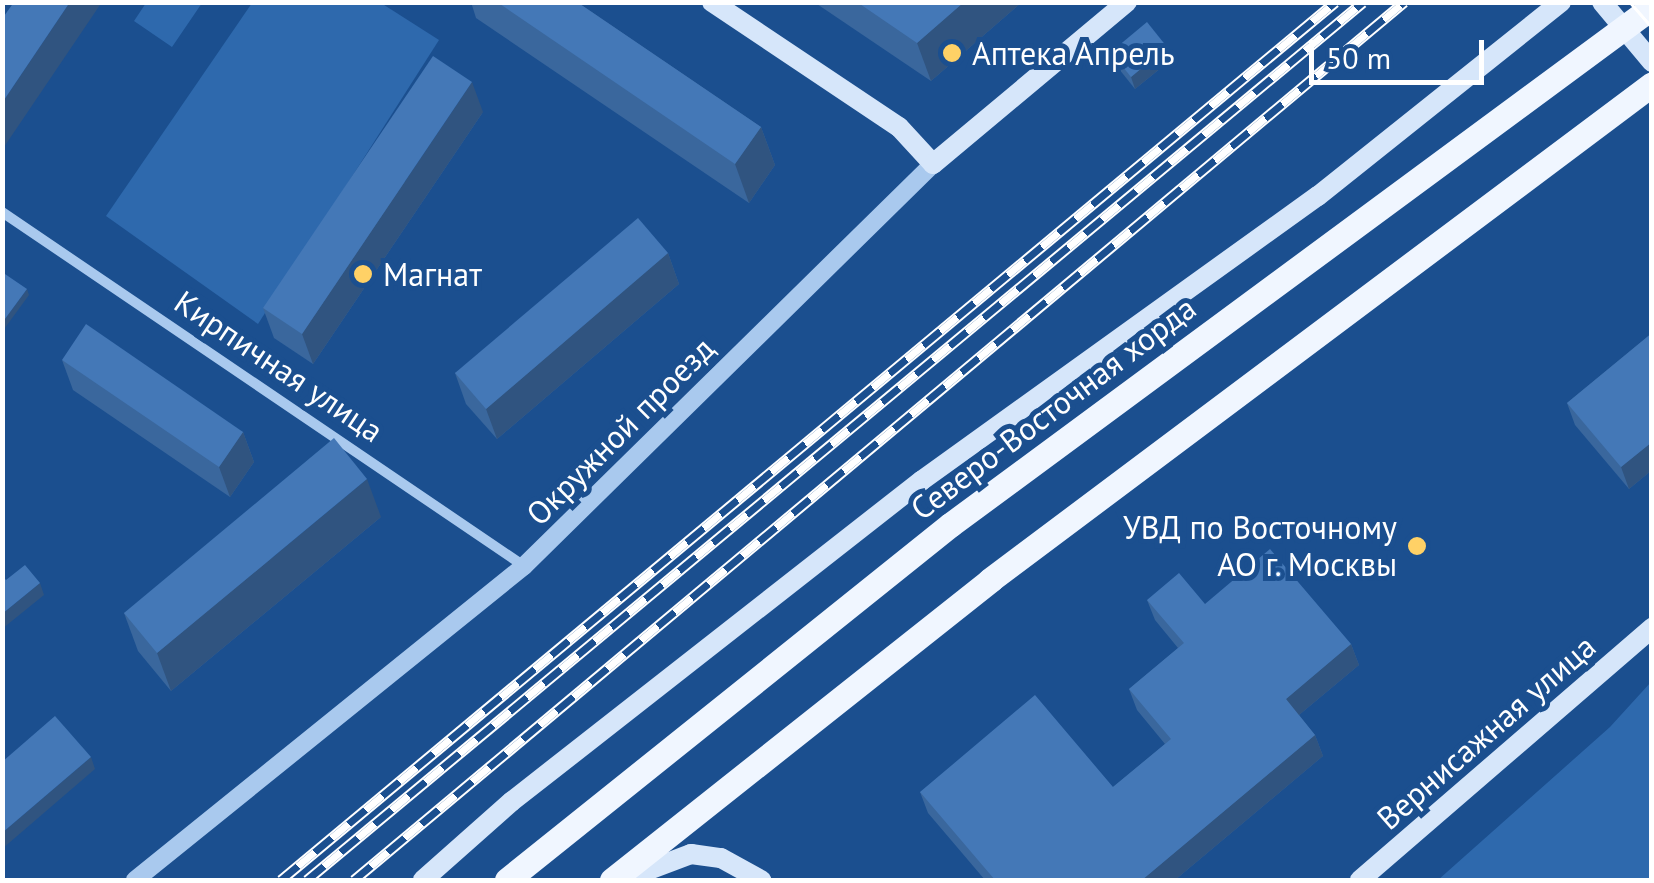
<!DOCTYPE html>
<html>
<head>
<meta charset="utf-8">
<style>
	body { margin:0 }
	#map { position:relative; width:1654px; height:883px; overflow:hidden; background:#1b4f8f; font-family:"PT Sans",sans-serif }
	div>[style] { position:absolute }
	.green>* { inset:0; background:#2e69ad }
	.minor>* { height:10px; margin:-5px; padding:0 5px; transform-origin:5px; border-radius:5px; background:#a9c9ee }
	.tertiary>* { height:18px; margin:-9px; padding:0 9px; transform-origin:9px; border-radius:9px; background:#a9c9ee }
	.secondary>* { height:20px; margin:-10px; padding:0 10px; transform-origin:10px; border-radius:10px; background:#d6e6fa }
	.primary>* { height:25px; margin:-12.5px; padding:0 12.5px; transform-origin:12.5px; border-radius:12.5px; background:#f0f6ff }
	.tram>* { height:2.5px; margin:-1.25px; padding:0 1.25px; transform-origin:1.25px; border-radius:1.25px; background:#fff }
	.rail>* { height:11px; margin-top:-5.5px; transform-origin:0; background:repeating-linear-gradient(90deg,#1b4f8f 0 22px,#fff 0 44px); box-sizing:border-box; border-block:2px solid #fff }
	.wall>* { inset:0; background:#3a679d }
	.shaded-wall>* { inset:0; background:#305480 }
	.building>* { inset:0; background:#4478b7 }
	.dots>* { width:28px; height:28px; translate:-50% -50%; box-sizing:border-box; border:5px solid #1b4f8f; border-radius:50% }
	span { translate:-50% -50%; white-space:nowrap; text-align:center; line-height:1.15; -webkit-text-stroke:10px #1b4f8f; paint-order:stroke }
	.poi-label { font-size:32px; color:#fff }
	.left { translate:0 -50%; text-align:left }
	.right { translate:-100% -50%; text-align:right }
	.street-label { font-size:32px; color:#fff }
	.frame { position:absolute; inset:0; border:5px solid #fff; pointer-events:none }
	.scale { position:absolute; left:1309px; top:40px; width:175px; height:45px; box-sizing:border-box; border:5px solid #fff; border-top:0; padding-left:12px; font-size:30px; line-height:35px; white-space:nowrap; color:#fff; -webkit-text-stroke:8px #1b4f8f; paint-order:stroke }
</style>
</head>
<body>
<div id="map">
	<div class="green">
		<i style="clip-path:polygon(146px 3px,146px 2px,202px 3px,172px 47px,134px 21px)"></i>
		<i style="clip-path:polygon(252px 3px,381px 3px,439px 40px,258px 324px,106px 216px)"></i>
		<i style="clip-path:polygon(1651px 682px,1651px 880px,1438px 880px,1610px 727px)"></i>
	</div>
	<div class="minor">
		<i style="left:2px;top:212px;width:631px;rotate:34.14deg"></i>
	</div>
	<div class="tertiary">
		<i style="left:135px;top:880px;width:500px;rotate:-38.9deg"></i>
		<i style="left:524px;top:566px;width:573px;rotate:-44.51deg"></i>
	</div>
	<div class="secondary">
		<i style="left:712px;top:2px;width:225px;rotate:33.8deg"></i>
		<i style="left:899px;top:127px;width:50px;rotate:47.4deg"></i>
		<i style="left:933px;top:164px;width:253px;rotate:-39.9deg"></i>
		<i style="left:1602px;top:2px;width:78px;rotate:50.2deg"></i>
		<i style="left:423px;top:880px;width:118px;rotate:-41.6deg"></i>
		<i style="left:511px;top:802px;width:521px;rotate:-38.06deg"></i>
		<i style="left:921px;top:481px;width:489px;rotate:-35.7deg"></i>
		<i style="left:1318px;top:196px;width:311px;rotate:-38.6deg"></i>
		<i style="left:622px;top:880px;width:74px;rotate:-20.6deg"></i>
		<i style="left:691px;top:854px;width:30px;rotate:8deg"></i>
		<i style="left:721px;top:858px;width:46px;rotate:28.8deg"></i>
		<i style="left:1360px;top:880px;width:386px;rotate:-40.8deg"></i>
	</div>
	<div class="primary">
		<i style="left:507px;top:880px;width:568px;rotate:-38.71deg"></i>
		<i style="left:950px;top:525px;width:872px;rotate:-36.42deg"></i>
		<i style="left:612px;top:880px;width:483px;rotate:-38.4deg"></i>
		<i style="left:990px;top:580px;width:827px;rotate:-36.84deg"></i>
	</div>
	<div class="tram">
		<i style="left:1630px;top:2px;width:33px;rotate:49deg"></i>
	</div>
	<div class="rail">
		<i style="left:281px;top:880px;width:1372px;rotate:-39.79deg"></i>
		<i style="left:307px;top:880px;width:1373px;rotate:-39.74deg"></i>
		<i style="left:354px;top:880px;width:1369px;rotate:-39.9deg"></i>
	</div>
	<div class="wall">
		<i style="clip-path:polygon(471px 2px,577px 2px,761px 127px,775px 165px,749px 203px,476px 18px)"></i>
		<i style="clip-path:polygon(814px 2px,1022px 2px,931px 81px)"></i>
		<i style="clip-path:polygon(1167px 47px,1172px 59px,1135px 89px,1115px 64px,1111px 52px)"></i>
		<i style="clip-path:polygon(483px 112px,313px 364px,274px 338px,263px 308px)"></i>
		<i style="clip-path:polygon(668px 253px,679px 284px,497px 439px,466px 404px,455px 373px)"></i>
		<i style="clip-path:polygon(1652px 333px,1652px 470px,1629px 489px,1575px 425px,1567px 403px)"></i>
		<i style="clip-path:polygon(62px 360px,243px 432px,254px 462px,230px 497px,73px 390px)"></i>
		<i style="clip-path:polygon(381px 517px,171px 691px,138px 651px,124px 613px)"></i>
		<i style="clip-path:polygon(1147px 600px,1205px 604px,1351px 644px,1359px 665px,1299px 715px,1315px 735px,1323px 756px,1175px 880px,985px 880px,928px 813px,920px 792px,1113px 787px,1165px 744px,1137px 710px,1129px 689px,1178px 648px,1155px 620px)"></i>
	</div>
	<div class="shaded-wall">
		<i style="clip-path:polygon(70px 2px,102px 2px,4px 147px,2px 142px,2px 103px)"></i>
		<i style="clip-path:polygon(964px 2px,1022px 2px,931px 81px,917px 43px)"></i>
		<i style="clip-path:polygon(1167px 47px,1172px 59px,1135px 89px,1131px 77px)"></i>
		<i style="clip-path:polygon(472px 82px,483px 112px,313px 364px,302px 334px)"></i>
		<i style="clip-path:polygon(761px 127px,775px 165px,749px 203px,735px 164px)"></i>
		<i style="clip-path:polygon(668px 253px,679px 284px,497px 439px,486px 409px)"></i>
		<i style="clip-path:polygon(27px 289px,29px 295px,2px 332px,2px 323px)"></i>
		<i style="clip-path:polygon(243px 432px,254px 462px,230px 497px,219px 467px)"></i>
		<i style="clip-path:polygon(1652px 442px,1652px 470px,1629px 489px,1621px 467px)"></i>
		<i style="clip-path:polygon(367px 479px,381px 517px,171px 691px,157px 653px)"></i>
		<i style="clip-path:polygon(40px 583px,44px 595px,2px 629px,2px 614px)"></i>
		<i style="clip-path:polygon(1351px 644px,1359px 665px,1293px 720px,1286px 699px)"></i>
		<i style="clip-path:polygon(1315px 735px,1323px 756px,1175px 880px,1142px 880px)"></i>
		<i style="clip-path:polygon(91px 757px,95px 769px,2px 849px,2px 833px)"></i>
	</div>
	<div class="building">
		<i style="clip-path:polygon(14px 2px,70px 2px,2px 103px,2px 19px)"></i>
		<i style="clip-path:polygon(497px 2px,577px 2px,761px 127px,735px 164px)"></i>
		<i style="clip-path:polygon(857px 2px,964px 2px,917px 43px)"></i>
		<i style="clip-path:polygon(1147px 22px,1167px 47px,1131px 77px,1111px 52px)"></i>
		<i style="clip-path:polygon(433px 56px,472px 82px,302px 334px,263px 308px)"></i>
		<i style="clip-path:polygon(638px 218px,668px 253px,486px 409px,455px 373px)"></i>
		<i style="clip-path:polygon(2px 272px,27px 289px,2px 323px)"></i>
		<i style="clip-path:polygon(86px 324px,243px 432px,219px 467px,62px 360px)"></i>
		<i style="clip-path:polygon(1652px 333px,1652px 442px,1621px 467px,1567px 403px)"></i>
		<i style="clip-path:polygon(334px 438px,367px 479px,157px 653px,124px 613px)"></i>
		<i style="clip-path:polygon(1270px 549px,1351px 644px,1286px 699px,1315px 735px,1142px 880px,995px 880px,920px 792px,1035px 695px,1113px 787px,1171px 739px,1129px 689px,1184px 643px,1147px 600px,1179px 573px,1205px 604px)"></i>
		<i style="clip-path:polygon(25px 565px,40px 583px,2px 614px,2px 576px,6px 580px)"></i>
		<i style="clip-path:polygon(55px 716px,91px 757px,2px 833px,2px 762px)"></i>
	</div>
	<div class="dots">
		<i style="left:952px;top:53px;background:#ffd166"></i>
		<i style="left:363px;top:274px;background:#ffd166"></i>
		<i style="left:1417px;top:546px;background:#ffd166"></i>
	</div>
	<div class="poi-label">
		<span class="left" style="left:972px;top:53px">Аптека Апрель</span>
		<span class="left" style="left:383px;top:274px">Магнат</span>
		<span class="right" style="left:1397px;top:546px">УВД по Восточному<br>АО г. Москвы</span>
	</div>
	<div class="street-label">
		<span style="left:279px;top:366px;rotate:34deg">Кирпичная улица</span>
		<span style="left:1053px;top:408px;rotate:-37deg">Северо-Восточная хорда</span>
		<span style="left:620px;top:431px;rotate:-45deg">Окружной проезд</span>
		<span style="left:1486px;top:732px;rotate:-41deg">Вернисажная улица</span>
	</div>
	<div class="frame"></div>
	<div class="scale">50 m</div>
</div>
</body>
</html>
